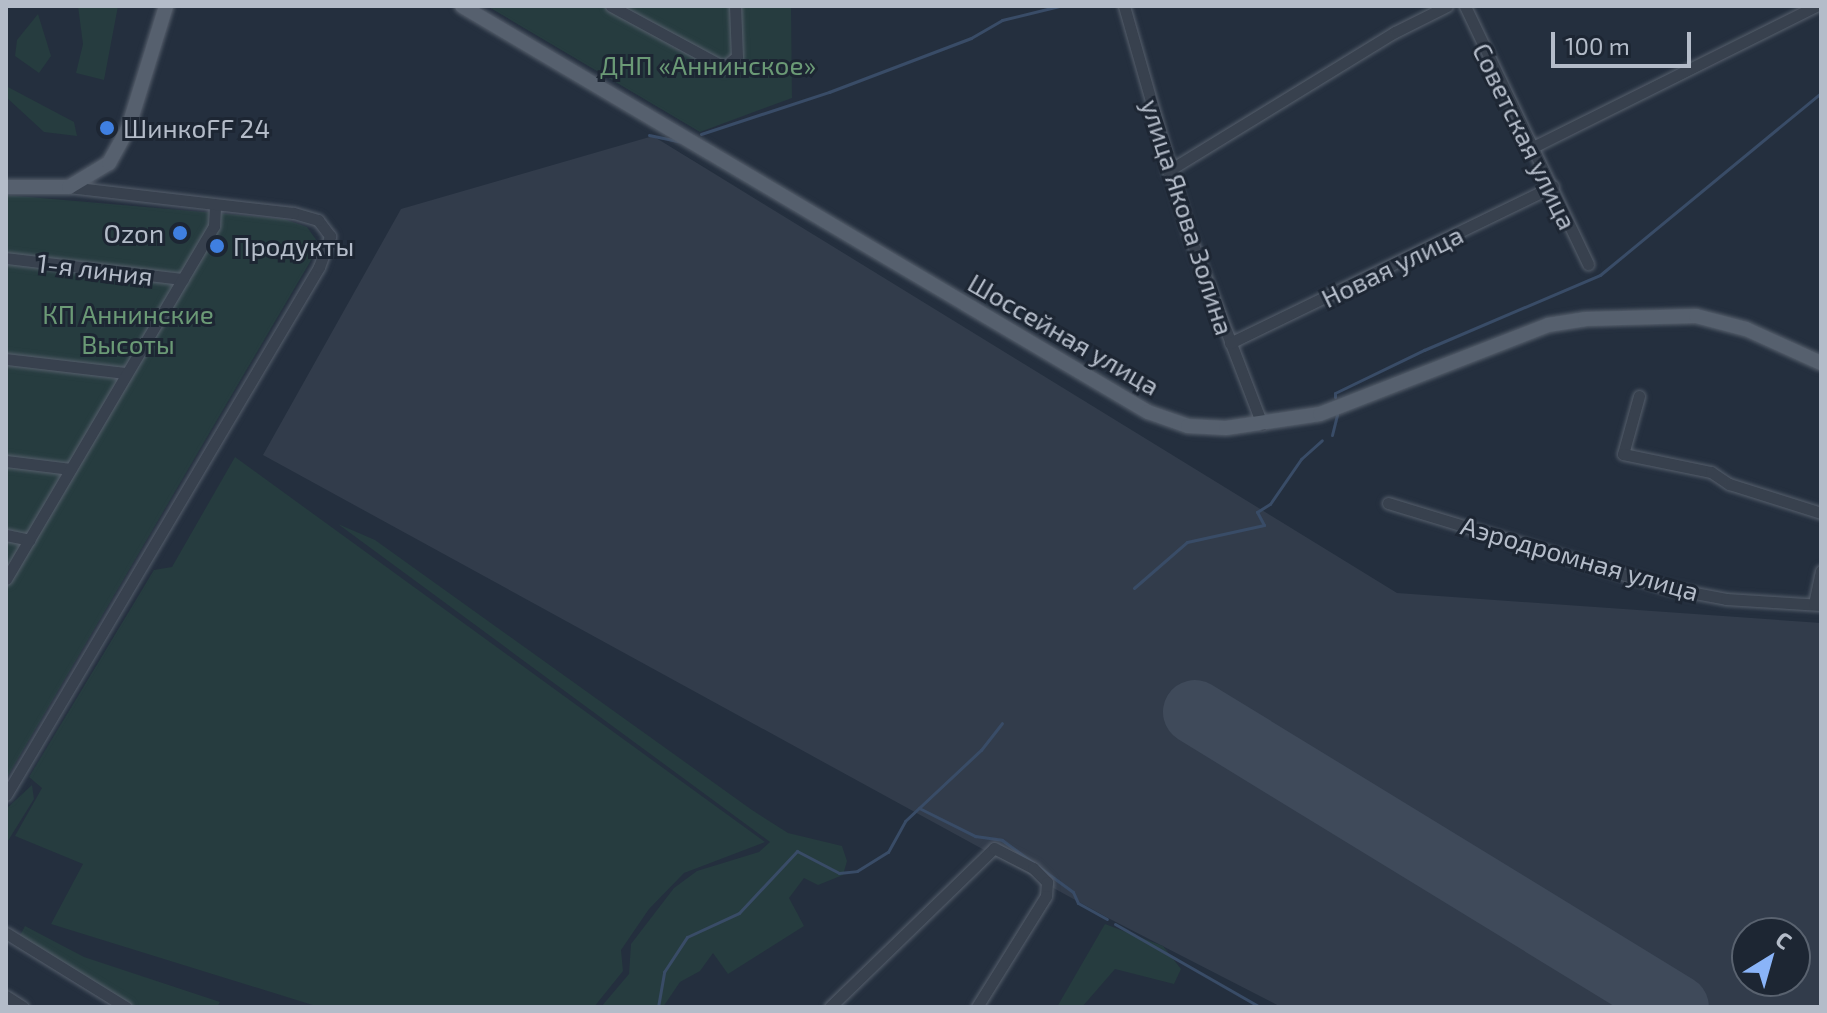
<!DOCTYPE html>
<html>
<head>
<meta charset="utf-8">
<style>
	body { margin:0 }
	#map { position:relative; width:1827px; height:1013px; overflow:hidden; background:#242f3e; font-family:"Exo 2",sans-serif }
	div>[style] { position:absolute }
	.airport>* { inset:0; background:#323c4b }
	.green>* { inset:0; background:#263c3f }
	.stream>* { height:3px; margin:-1.5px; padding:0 1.5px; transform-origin:1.5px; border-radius:1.5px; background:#394c67 }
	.runway>* { height:64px; margin:-32px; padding:0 32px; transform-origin:32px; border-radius:32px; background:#3f4a5a }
	.roads { filter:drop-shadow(0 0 2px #565f6c) drop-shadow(0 0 2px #565f6c) }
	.minor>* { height:11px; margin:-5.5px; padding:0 5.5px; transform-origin:5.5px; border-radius:5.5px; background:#38414e }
	.major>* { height:14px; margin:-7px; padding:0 7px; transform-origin:7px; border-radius:7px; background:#56606e }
	.dots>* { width:22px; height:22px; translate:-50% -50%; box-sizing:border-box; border:4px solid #1d2633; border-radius:50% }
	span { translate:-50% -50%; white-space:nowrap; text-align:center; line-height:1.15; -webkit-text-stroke:6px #1d2633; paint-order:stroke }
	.park-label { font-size:26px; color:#6b9a76 }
	.poi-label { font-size:26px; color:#b4bcc9 }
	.left { translate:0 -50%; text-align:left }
	.right { translate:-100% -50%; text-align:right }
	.street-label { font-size:26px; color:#b4bcc9 }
	.frame { position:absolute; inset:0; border:8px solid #b4bcc9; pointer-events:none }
	.north { position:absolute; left:1731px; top:917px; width:80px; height:80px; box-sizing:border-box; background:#1d2633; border:2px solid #59626f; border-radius:50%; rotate:37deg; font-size:22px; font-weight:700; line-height:32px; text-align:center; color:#b4bcc9 }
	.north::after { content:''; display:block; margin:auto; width:28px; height:36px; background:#8ab4f8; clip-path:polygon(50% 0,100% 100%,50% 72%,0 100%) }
	.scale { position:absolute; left:1551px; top:32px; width:140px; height:36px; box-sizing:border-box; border:4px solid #b4bcc9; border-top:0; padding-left:10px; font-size:24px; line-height:28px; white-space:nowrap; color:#b4bcc9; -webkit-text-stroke:6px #1d2633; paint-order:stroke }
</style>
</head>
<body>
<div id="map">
	<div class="airport">
		<i style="clip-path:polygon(evenodd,653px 136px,1397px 593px,1821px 623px,1821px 1007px,1281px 1007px,1110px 919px,263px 455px,401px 209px,653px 136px,1747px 933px,1795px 933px,1795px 981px,1747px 981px,1747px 933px)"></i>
	</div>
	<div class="green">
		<i style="clip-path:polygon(78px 6px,118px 6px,104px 80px,76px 73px,83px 44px)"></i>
		<i style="clip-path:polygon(487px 6px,791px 6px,792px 98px,700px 132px)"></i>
		<i style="clip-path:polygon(38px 14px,51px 56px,39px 73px,15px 56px,17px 40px)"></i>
		<i style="clip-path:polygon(6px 86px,74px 122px,77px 136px,44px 132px,6px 97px)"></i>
		<i style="clip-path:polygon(6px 195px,284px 219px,307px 227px,320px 245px,6px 779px)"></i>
		<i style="clip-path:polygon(235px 457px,765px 842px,684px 873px,649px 909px,621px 950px,623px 971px,594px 1007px,319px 1007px,51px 924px,83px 864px,15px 836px,42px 788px,29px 777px,154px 570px,172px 567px)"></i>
		<i style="clip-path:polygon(338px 524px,375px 540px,752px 810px,788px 833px,842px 846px,847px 861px,843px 875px,818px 885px,804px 878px,789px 898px,804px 926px,728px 974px,713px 953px,700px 971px,680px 982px,663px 1007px,601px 1007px,629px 974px,631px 944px,674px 888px,697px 871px,759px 852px,770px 842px)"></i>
		<i style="clip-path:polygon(32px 785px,34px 799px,6px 844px,6px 809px)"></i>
		<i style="clip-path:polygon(1105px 924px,1163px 946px,1181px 969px,1174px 984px,1115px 969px,1082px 1007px,1057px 1007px)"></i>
		<i style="clip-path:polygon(25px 926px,84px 957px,220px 1002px,217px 1007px,136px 1007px,19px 937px)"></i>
	</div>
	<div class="stream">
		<i style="left:701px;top:134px;width:135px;rotate:-18.2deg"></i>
		<i style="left:829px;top:92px;width:152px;rotate:-20.8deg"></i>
		<i style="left:971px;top:38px;width:36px;rotate:-30deg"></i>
		<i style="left:1002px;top:20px;width:59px;rotate:-13.8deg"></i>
		<i style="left:649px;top:135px;width:35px;rotate:12deg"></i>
		<i style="left:1335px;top:397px;width:4px;rotate:-90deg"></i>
		<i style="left:1335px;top:393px;width:99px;rotate:-25.8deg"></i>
		<i style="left:1424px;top:350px;width:191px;rotate:-23.1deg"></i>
		<i style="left:1600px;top:275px;width:286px;rotate:-39.5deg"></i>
		<i style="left:1332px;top:435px;width:21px;rotate:-76deg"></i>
		<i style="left:1134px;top:588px;width:70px;rotate:-41deg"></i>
		<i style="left:1187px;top:542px;width:79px;rotate:-12.4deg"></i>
		<i style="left:1264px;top:525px;width:15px;rotate:-118deg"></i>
		<i style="left:1257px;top:512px;width:15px;rotate:-32deg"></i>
		<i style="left:1270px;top:504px;width:55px;rotate:-55.4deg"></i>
		<i style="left:1301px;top:459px;width:28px;rotate:-42deg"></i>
		<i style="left:919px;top:808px;width:63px;rotate:26.6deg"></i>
		<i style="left:975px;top:836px;width:27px;rotate:8deg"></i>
		<i style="left:1002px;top:840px;width:88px;rotate:36.2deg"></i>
		<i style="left:1073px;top:892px;width:12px;rotate:66deg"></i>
		<i style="left:1078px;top:903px;width:33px;rotate:29deg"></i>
		<i style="left:1115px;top:924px;width:167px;rotate:29.8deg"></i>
		<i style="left:658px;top:1007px;width:36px;rotate:-80deg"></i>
		<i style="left:664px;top:972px;width:42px;rotate:-56.7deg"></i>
		<i style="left:687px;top:937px;width:57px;rotate:-24.8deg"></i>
		<i style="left:739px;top:913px;width:85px;rotate:-46.9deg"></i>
		<i style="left:797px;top:851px;width:47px;rotate:27.6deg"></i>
		<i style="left:839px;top:873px;width:18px;rotate:-6deg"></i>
		<i style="left:857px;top:871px;width:36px;rotate:-32deg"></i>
		<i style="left:888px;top:852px;width:35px;rotate:-61deg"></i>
		<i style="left:905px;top:821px;width:104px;rotate:-43.1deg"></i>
		<i style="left:981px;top:750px;width:34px;rotate:-52deg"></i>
	</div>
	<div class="runway">
		<i style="left:1195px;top:712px;width:565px;rotate:31.47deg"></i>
	</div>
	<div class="roads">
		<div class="minor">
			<i style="left:611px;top:6px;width:128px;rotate:28.4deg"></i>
			<i style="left:724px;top:67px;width:16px;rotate:-38deg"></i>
			<i style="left:737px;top:57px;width:51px;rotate:-92.2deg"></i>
			<i style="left:1124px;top:6px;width:237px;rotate:74.1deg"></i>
			<i style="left:1189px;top:234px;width:204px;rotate:69deg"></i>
			<i style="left:1465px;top:6px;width:286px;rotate:64.5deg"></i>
			<i style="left:1533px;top:147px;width:316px;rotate:-26.5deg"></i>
			<i style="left:1168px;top:171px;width:266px;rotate:-31.5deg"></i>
			<i style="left:1395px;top:32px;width:58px;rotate:-26.6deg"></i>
			<i style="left:6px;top:258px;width:178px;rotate:6.8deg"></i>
			<i style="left:1230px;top:343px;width:359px;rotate:-25.9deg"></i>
			<i style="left:6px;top:359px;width:121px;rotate:6.7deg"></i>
			<i style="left:1639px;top:396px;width:60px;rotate:105.4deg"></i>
			<i style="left:1623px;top:454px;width:90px;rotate:11.6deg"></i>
			<i style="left:1711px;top:472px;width:22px;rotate:34deg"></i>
			<i style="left:1729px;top:484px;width:96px;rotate:17.5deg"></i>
			<i style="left:6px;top:461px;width:65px;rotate:7deg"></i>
			<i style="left:1388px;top:503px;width:293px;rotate:16.9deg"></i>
			<i style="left:1668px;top:588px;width:59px;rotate:10.7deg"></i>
			<i style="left:1726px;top:599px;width:95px;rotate:3.6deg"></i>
			<i style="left:6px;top:535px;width:24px;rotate:12deg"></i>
			<i style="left:6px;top:579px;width:410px;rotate:-59.5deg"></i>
			<i style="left:214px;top:226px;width:21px;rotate:-87deg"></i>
			<i style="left:1814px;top:604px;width:34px;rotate:-78deg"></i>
			<i style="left:6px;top:795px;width:614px;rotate:-59.34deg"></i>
			<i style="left:319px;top:267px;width:33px;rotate:-70deg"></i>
			<i style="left:330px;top:236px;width:20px;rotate:-127deg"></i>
			<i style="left:318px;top:220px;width:26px;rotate:-164deg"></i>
			<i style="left:293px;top:213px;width:226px;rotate:-173.4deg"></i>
			<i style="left:6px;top:933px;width:141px;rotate:31.7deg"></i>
			<i style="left:6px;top:996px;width:20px;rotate:33deg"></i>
			<i style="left:830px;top:1007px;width:228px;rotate:-44.1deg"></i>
			<i style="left:994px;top:848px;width:44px;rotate:27.1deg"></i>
			<i style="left:1033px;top:868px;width:20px;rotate:45deg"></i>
			<i style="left:1047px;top:882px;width:14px;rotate:94deg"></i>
			<i style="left:1046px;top:896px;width:131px;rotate:121.9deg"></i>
		</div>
		<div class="major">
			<i style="left:462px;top:6px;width:797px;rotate:30.62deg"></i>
			<i style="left:1148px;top:412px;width:42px;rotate:19.3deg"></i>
			<i style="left:1188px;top:426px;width:38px;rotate:3deg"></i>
			<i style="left:1226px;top:428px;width:95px;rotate:-8.5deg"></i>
			<i style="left:1320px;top:414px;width:245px;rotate:-21.3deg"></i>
			<i style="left:1548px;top:325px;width:37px;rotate:-9deg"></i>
			<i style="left:1585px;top:319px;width:111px;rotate:-1.5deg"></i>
			<i style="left:1696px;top:316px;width:52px;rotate:14.6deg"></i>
			<i style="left:1746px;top:329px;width:82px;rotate:24.4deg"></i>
			<i style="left:6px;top:187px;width:63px"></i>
			<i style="left:69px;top:187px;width:47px;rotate:-31deg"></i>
			<i style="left:109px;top:163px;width:39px;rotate:-61deg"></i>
			<i style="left:128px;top:129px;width:129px;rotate:-72.8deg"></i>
		</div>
	</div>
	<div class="dots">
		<i style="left:107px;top:128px;background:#3f7fe0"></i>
		<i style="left:180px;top:233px;background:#3f7fe0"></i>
		<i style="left:217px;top:246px;background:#3f7fe0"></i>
	</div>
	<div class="park-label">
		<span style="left:708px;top:65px">ДНП «Аннинское»</span>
		<span style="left:128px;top:329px">КП Аннинские<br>Высоты</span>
	</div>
	<div class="poi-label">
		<span class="left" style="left:123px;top:128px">ШинкоFF 24</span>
		<span class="right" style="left:164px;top:233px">Ozon</span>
		<span class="left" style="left:233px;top:246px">Продукты</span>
	</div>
	<div class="street-label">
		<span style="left:1525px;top:136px;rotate:64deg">Советская улица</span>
		<span style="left:1188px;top:217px;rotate:72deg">улица Якова Золина</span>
		<span style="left:1392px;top:266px;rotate:-26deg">Новая улица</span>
		<span style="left:95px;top:269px;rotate:7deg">1-я линия</span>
		<span style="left:1064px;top:334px;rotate:30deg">Шоссейная улица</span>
		<span style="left:1580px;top:558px;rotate:16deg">Аэродромная улица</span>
	</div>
	<div class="frame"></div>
	<div class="north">С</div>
	<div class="scale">100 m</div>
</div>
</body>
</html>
